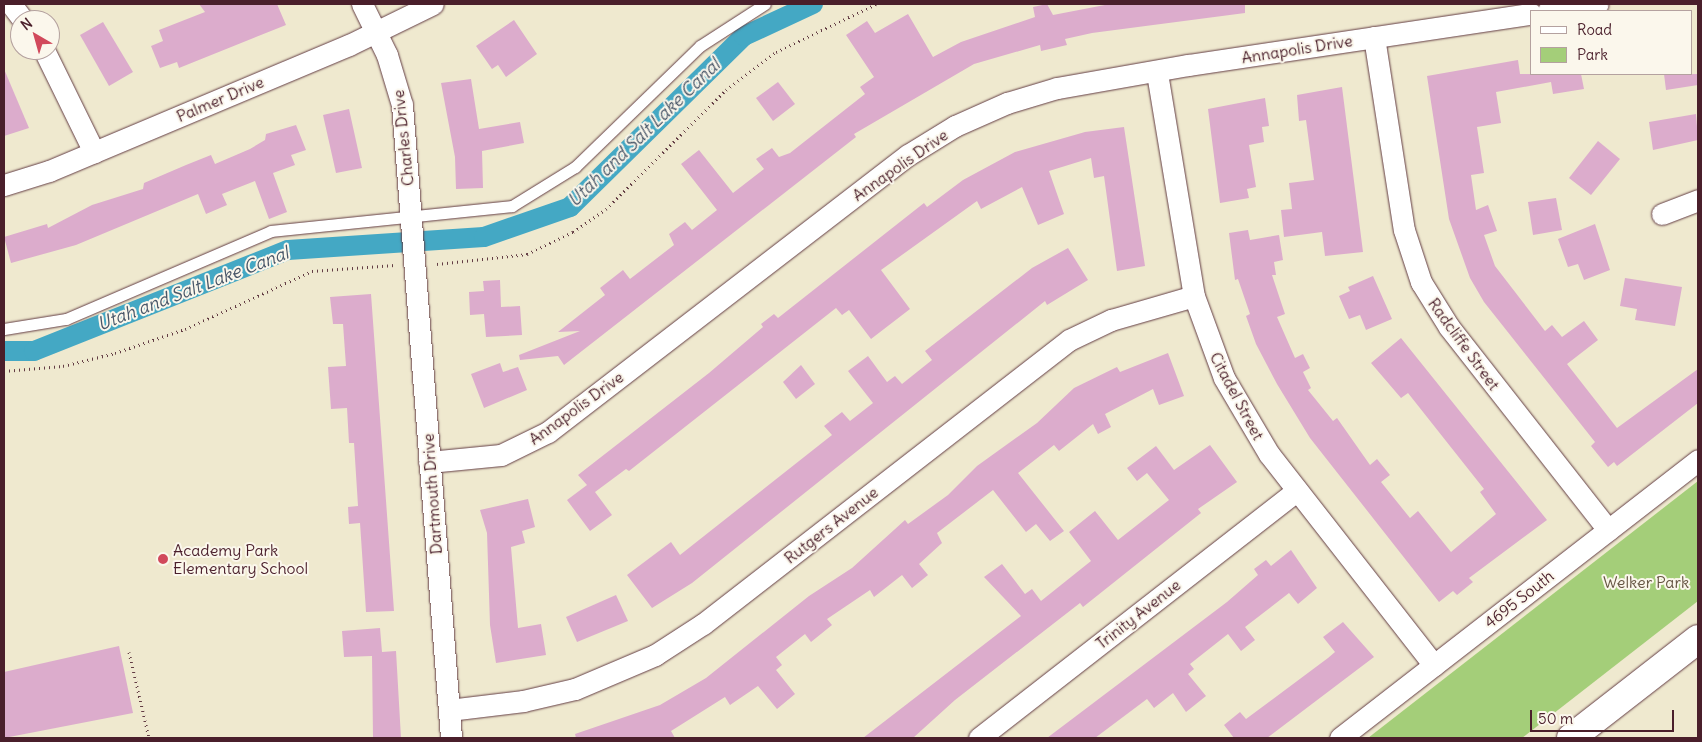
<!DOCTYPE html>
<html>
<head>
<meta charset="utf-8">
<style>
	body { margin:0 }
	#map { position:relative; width:1702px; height:742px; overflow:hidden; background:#efe9cf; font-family:Delius,sans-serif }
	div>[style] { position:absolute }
	.green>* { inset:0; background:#a4ce79 }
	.canal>* { height:20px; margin:-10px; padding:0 10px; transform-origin:10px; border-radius:10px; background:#44a8c4 }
	.building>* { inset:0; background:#dcaccc }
	.path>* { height:3px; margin-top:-1.5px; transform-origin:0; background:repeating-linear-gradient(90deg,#633d44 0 1px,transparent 0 5px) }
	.roads { filter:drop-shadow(0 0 1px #633d44) drop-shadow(0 0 1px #633d44) }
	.service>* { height:11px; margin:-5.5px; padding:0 5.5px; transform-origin:5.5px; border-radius:5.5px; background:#fff }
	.minor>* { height:21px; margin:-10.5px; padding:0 10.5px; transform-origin:10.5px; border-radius:10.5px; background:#fff }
	.secondary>* { height:28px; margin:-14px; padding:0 14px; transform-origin:14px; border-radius:14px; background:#fff }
	.dots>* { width:14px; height:14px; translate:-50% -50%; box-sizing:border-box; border:2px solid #fbf7ec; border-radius:50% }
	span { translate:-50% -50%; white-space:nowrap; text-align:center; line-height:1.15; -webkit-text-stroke:4px #fbf7ec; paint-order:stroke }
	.street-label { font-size:16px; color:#4a1f2b }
	.poi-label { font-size:16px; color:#4a1f2b }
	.left { translate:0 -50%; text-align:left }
	.park-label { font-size:16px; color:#655442 }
	.water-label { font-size:18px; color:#485668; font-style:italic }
	.frame { position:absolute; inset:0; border:5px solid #4a1f2b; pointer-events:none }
	.legend { position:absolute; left:1530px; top:10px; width:162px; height:65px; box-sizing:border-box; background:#fbf7ec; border:1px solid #b4a19f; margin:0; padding:6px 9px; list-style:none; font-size:15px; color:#4a1f2b }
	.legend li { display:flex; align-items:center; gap:10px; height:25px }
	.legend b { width:25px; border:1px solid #b4a19f }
	.north { position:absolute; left:10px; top:10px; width:50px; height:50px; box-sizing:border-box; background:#fbf7ec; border:1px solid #b4a19f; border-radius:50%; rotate:322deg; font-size:14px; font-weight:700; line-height:20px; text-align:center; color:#4a1f2b }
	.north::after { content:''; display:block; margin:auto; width:18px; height:22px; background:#d1495b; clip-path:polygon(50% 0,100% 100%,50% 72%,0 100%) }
	.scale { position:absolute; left:1530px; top:710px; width:144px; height:22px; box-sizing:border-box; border:2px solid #4a1f2b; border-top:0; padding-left:6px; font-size:15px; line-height:18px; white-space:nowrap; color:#4a1f2b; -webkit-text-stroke:4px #fbf7ec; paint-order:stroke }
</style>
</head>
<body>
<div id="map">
	<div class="green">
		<i style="clip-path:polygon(1698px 481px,1698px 601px,1522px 738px,1368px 738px)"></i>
	</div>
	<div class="canal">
		<i style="left:4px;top:351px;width:30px"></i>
		<i style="left:34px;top:351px;width:273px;rotate:-21.7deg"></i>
		<i style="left:288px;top:250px;width:196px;rotate:-3.8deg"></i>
		<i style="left:484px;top:237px;width:91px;rotate:-19.2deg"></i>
		<i style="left:570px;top:207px;width:244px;rotate:-44.5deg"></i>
		<i style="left:744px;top:36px;width:76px;rotate:-24.9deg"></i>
	</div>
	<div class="building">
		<i style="clip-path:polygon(199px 4px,277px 4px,286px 25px,179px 68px,177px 62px,160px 68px,151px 46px,163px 41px,159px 30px,205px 12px)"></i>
		<i style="clip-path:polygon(1047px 4px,1053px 15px,1110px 4px,1245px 4px,1245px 13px,1092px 33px,1065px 39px,1067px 45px,1041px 51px,1040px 45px,974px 64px,854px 134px,856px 137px,564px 365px,558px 356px,520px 360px,519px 355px,580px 331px,558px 332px,605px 295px,600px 288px,623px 270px,630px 279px,674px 245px,669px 234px,685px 222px,692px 230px,717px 210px,681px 164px,699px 150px,733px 193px,764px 169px,756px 159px,772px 148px,779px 157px,790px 153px,865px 94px,860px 87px,874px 77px,846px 35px,867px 21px,875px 33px,908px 14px,933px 57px,961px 42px,1035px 17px,1033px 7px)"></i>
		<i style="clip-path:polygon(514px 20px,537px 54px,506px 77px,498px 65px,492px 69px,476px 46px)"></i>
		<i style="clip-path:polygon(103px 22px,133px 72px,109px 86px,80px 35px)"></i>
		<i style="clip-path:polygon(1518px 60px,1520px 74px,1581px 74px,1584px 89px,1553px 94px,1551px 82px,1496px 92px,1501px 123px,1477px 127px,1484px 173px,1471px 175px,1476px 210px,1488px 205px,1497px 231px,1484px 235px,1495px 266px,1545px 331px,1552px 325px,1562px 337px,1584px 321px,1598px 340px,1567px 364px,1617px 428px,1698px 369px,1698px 403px,1617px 466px,1614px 462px,1608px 467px,1591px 446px,1595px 442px,1484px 302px,1470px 278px,1449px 219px,1427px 76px)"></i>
		<i style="clip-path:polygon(4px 69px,29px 128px,4px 136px)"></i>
		<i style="clip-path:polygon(1664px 74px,1698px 74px,1698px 85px,1666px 90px)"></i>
		<i style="clip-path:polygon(471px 79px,479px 129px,520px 122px,524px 143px,482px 151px,483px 188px,456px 189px,455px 157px,441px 83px)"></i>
		<i style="clip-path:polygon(778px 82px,795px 104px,773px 121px,756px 98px)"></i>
		<i style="clip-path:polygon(1342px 87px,1363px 252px,1325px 256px,1322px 232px,1284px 237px,1281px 210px,1292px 209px,1289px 183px,1314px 180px,1306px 120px,1299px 121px,1297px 95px)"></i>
		<i style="clip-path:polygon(1265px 98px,1269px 126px,1262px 127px,1264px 142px,1249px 145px,1256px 187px,1247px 189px,1249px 198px,1220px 203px,1208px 109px)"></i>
		<i style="clip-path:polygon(349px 109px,362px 168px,336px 173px,323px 115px)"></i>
		<i style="clip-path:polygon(1696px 114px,1698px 140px,1653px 150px,1649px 122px)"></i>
		<i style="clip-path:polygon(296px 125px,306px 150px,291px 155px,295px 165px,273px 173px,287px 212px,269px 219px,255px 181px,222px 194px,227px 205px,206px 214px,198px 194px,76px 245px,11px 263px,4px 237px,47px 224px,48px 228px,92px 205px,143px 189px,144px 183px,186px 165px,211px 155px,215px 164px,250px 149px,265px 140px,266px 134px)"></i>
		<i style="clip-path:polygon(1124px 127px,1145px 266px,1117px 271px,1104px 176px,1094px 178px,1091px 158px,1049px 171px,1064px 214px,1038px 225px,1022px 187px,981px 209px,977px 201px,881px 270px,910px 309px,871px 339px,849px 310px,842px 315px,836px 308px,629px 471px,626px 469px,595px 492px,612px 515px,590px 531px,567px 500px,587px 485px,578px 475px,709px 373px,763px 327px,761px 324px,774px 314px,778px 318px,924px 203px,927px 207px,963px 180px,1015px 152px,1085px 132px)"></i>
		<i style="clip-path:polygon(1598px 141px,1620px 159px,1591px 195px,1569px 178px)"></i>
		<i style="clip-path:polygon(1556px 198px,1562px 230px,1533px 235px,1528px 202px)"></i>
		<i style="clip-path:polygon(1595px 224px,1610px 270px,1584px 280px,1578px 264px,1568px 267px,1558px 239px)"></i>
		<i style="clip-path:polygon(1248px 230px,1250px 240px,1279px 235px,1283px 260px,1274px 262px,1276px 275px,1272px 275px,1285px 314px,1277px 317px,1295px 358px,1303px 354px,1310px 368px,1303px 372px,1311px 388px,1308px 390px,1333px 421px,1337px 418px,1370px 465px,1377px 459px,1390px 475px,1381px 482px,1410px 518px,1418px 511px,1451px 552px,1496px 514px,1480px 492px,1484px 489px,1408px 393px,1401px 398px,1371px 363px,1401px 338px,1547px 520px,1469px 578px,1473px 582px,1457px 595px,1453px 591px,1439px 602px,1310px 438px,1277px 384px,1256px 344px,1246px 316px,1250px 314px,1238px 279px,1235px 280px,1229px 233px)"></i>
		<i style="clip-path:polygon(1068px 248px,1088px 280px,1047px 305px,1045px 301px,692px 583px,652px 608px,627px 575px,671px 542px,680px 555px,832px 435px,824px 426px,842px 412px,850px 421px,873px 403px,848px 371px,868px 356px,887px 382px,895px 376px,902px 384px,932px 360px,925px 351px,1032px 268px)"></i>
		<i style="clip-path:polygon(1373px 276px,1392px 319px,1366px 330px,1360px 315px,1349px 319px,1339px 296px,1350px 291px,1348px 287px)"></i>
		<i style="clip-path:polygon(1625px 278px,1682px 287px,1675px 326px,1635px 320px,1637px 309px,1620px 306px)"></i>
		<i style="clip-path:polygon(500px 280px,501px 307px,520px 306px,522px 335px,486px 337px,484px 314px,470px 315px,469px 292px,484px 291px,483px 281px)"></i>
		<i style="clip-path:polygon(371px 294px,394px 611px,366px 612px,360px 523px,349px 524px,348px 507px,358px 506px,354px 443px,349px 443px,347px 408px,331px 409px,328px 367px,346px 366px,343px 324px,333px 324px,330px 297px)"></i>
		<i style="clip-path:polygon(1168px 353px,1184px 396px,1159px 405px,1153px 389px,1105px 414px,1111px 427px,1098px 434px,1093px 424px,1059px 451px,1054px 445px,1018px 473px,1064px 531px,1050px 541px,1036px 524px,1026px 532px,993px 490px,937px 533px,942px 543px,919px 564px,928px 575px,912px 588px,902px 575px,874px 597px,870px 590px,827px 619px,832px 625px,811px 642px,805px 634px,776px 657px,782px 665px,776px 670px,795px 694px,777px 709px,758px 686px,730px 705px,725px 697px,671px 731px,675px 738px,576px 738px,575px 734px,660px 705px,706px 678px,809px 596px,852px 568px,905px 520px,908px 524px,948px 495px,977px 466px,1037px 423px,1074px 388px,1117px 367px,1120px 372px)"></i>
		<i style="clip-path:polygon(500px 363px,503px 372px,518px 367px,527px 390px,484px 408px,471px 374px)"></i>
		<i style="clip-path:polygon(801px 365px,815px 384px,796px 399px,783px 382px)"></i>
		<i style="clip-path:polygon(1210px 445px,1237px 482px,1198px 509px,1201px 513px,1083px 607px,1080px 603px,955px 700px,913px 738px,863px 738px,1021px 616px,984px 577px,1002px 564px,1025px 594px,1032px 589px,1041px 601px,1091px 561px,1069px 532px,1095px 511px,1118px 540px,1169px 500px,1147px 473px,1137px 481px,1127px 468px,1156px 446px,1174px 470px)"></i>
		<i style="clip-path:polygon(528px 499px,535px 527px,522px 531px,525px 543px,511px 547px,518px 628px,541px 624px,546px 655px,496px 663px,490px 625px,487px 533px,480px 510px)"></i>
		<i style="clip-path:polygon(1291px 550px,1317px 588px,1298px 604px,1289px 593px,1245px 627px,1255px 640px,1241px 651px,1228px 634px,1190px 664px,1194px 669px,1188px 674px,1206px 696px,1186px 712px,1173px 693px,1154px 708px,1147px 699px,1095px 738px,1047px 738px,1227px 602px,1258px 575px,1254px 569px,1266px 560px,1271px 566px)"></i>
		<i style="clip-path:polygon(616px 595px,628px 621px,577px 642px,566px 617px)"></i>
		<i style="clip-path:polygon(1343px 622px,1374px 657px,1267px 738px,1234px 738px,1224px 725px,1240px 712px,1246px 719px,1328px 658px,1335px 652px,1323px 637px)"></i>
		<i style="clip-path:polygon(380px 628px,382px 652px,396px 651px,401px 738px,373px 738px,372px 656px,344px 657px,342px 631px)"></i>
		<i style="clip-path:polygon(119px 646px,133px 713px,4px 738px,4px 672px)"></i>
	</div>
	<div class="path">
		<i style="left:437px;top:264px;width:91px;rotate:-6.3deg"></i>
		<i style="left:527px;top:254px;width:51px;rotate:-25.6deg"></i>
		<i style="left:573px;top:232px;width:40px;rotate:-34.9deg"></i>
		<i style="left:606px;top:209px;width:169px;rotate:-44.8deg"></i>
		<i style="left:726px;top:90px;width:63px;rotate:-37.2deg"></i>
		<i style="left:776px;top:52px;width:111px;rotate:-25.6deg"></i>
		<i style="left:4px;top:371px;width:59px;rotate:-4.8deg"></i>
		<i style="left:63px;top:366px;width:54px;rotate:-14deg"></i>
		<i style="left:115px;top:353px;width:74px;rotate:-18.9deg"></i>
		<i style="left:185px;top:329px;width:140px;rotate:-24.5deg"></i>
		<i style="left:312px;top:271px;width:83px;rotate:-4.1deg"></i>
		<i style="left:129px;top:652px;width:88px;rotate:76.9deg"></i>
	</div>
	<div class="roads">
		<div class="service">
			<i style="left:4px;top:329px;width:63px;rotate:-9.2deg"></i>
			<i style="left:66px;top:319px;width:223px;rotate:-23.2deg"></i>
			<i style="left:271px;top:231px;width:242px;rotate:-5.9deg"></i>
			<i style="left:512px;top:206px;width:74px;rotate:-31.8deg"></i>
			<i style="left:575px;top:167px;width:174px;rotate:-44.1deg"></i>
			<i style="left:700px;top:46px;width:77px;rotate:-32.9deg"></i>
		</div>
		<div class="minor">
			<i style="left:11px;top:4px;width:20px;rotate:53deg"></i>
			<i style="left:362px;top:4px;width:57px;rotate:63.9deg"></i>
			<i style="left:387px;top:55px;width:52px;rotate:73.3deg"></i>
			<i style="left:402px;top:105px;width:635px;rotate:85.57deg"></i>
			<i style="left:1548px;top:11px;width:50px;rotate:-8deg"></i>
			<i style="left:1374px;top:37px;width:195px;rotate:81.2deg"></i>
			<i style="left:1404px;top:230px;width:55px;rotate:71.9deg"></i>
			<i style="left:1421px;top:282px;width:53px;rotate:58.1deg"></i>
			<i style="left:1449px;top:327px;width:258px;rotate:51.9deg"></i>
			<i style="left:44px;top:50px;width:114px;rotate:63.9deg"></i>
			<i style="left:1157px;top:73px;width:226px;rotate:80.6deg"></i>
			<i style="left:1194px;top:296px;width:87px;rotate:69.9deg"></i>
			<i style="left:1224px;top:378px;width:88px;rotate:59.4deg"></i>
			<i style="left:1269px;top:454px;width:268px;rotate:52deg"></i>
			<i style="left:4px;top:185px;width:47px;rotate:-17.3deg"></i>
			<i style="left:49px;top:171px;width:325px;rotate:-22.8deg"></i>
			<i style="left:349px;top:45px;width:93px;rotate:-26deg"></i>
			<i style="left:1662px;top:214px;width:39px;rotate:-21deg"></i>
			<i style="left:429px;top:462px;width:72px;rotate:-5.6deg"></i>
			<i style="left:501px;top:455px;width:52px;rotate:-26.1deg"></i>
			<i style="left:548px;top:432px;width:454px;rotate:-37.6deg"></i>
			<i style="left:908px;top:155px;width:55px;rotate:-31.7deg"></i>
			<i style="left:955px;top:126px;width:57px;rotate:-23.9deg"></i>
			<i style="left:1007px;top:103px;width:52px;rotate:-16.7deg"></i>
			<i style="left:1057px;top:88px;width:133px;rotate:-10deg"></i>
			<i style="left:1188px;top:65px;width:347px;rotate:-8.5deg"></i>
			<i style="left:449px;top:710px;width:75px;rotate:-6.9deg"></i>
			<i style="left:523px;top:701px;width:53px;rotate:-13deg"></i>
			<i style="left:575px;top:689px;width:87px;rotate:-23deg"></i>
			<i style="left:655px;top:655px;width:57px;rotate:-32.9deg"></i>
			<i style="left:703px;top:624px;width:463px;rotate:-37.8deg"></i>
			<i style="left:1069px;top:340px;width:47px;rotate:-25.5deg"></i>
			<i style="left:1111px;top:320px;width:86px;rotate:-16.1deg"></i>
			<i style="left:979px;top:738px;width:403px;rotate:-37.9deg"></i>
			<i style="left:1340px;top:738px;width:453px;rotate:-37.8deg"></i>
		</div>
		<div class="secondary">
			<i style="left:1571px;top:738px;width:161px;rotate:-37.9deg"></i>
		</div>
	</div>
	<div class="dots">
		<i style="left:163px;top:559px;background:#d1495b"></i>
	</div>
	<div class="street-label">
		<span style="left:1297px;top:49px;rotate:-9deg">Annapolis Drive</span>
		<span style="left:220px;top:99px;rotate:-23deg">Palmer Drive</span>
		<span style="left:403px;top:138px;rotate:-96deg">Charles Drive</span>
		<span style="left:900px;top:165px;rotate:-35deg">Annapolis Drive</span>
		<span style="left:1464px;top:344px;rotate:54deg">Radcliffe Street</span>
		<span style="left:1237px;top:396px;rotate:62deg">Citadel Street</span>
		<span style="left:576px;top:408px;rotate:-36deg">Annapolis Drive</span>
		<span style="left:432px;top:494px;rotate:-94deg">Dartmouth Drive</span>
		<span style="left:831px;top:525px;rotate:-38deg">Rutgers Avenue</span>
		<span style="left:1519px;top:599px;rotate:-38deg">4695 South</span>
		<span style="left:1138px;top:614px;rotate:-38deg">Trinity Avenue</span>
	</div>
	<div class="poi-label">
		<span class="left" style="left:173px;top:559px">Academy Park<br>Elementary School</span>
	</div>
	<div class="park-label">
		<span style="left:1646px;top:582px">Welker Park</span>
	</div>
	<div class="water-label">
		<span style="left:644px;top:133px;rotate:-44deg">Utah and Salt Lake Canal</span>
		<span style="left:193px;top:289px;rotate:-21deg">Utah and Salt Lake Canal</span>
	</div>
	<div class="frame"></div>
	<ul class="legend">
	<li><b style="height:6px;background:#fff"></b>Road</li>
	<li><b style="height:14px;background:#a4ce79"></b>Park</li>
	</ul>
	<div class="north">N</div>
	<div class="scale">50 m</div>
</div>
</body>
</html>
